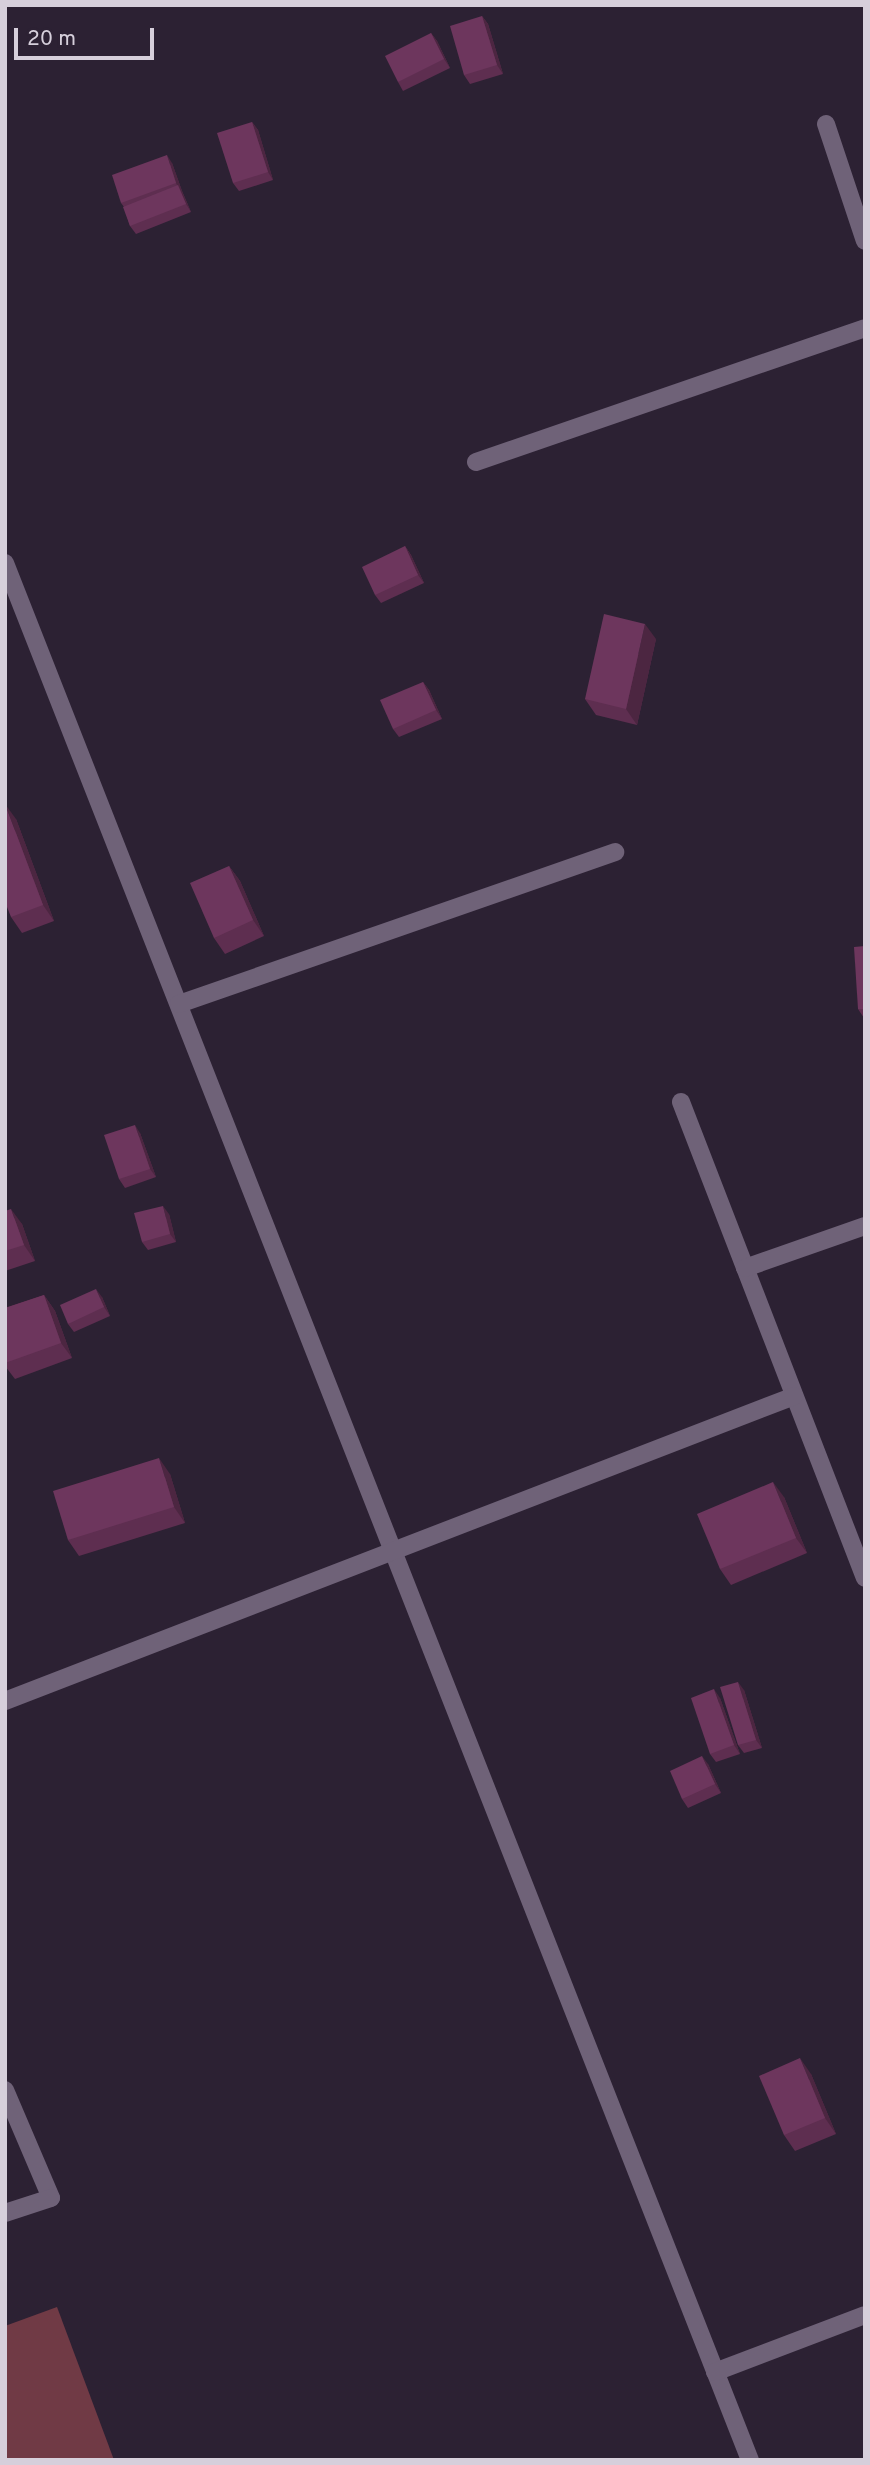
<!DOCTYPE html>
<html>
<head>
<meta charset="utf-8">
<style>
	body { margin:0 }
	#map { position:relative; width:870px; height:2465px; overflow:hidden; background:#2c2133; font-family:Overpass,sans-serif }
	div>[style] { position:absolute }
	.green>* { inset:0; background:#703a45 }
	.street>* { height:18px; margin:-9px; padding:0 9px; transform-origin:9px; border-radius:9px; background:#6f6278 }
	.wall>* { inset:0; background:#5e2e50 }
	.shaded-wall>* { inset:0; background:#4c2641 }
	.building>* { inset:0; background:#6d365d }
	span { translate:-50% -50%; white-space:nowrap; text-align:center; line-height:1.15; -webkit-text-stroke:5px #2c2133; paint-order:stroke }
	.frame { position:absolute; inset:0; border:7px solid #d6cfdb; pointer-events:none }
	.scale { position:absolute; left:14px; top:28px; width:140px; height:32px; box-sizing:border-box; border:4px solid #d6cfdb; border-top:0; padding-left:9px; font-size:21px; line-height:24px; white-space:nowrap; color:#d6cfdb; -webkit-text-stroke:5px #2c2133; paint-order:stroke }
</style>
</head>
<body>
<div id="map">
	<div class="green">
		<i style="clip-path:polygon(57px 2307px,114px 2460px,5px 2460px,5px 2326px)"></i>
	</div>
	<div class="street">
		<i style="left:826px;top:124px;width:123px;rotate:71.6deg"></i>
		<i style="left:476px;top:462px;width:411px;rotate:-19deg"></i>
		<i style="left:5px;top:563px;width:2038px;rotate:68.56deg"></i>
		<i style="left:179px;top:1004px;width:462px;rotate:-19.2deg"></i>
		<i style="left:681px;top:1102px;width:510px;rotate:68.87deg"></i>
		<i style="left:745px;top:1268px;width:127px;rotate:-19.3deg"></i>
		<i style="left:5px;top:1701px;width:846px;rotate:-21.13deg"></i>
		<i style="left:5px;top:2090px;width:117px;rotate:66.9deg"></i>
		<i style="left:51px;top:2198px;width:48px;rotate:161.9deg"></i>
		<i style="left:715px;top:2372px;width:160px;rotate:-20.8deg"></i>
	</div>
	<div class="wall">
		<i style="clip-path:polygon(482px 16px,488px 24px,503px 74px,470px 84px,464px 75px)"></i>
		<i style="clip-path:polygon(431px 33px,437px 41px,450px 68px,403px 91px,398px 82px)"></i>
		<i style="clip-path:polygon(252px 122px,258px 130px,273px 180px,239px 191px,233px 183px)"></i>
		<i style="clip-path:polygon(172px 163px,182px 191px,191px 212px,136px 234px,130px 226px,124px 207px,121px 203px)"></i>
		<i style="clip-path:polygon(405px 546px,411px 555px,424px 583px,381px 603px,375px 595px)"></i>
		<i style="clip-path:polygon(656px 639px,637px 725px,596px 715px,585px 699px)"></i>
		<i style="clip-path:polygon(423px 682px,429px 690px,442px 719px,399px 737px,393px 729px)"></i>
		<i style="clip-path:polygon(16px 819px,54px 921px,22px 933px,11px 917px)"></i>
		<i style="clip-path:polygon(229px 866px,240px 881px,264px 936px,225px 954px,214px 938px)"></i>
		<i style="clip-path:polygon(865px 946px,865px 1018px,864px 1018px,858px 1009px)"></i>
		<i style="clip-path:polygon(140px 1133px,156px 1177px,125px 1188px,119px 1179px)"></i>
		<i style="clip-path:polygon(5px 1211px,22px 1224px,35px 1261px,5px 1271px)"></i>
		<i style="clip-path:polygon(169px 1214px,176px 1242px,148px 1250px,142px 1242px)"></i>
		<i style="clip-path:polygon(44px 1295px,55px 1311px,72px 1358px,15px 1379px,5px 1366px,5px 1308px)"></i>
		<i style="clip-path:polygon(102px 1297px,110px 1316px,74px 1332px,68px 1324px)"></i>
		<i style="clip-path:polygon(170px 1474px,185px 1523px,79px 1556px,68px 1540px)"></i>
		<i style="clip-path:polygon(784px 1497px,807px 1553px,731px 1585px,720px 1569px)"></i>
		<i style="clip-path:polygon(744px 1690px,762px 1748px,744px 1753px,738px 1745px)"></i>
		<i style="clip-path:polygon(720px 1698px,740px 1754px,716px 1762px,710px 1754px)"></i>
		<i style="clip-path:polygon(708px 1764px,721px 1793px,688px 1808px,682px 1799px)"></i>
		<i style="clip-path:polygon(811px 2074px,836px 2134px,795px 2151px,784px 2135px)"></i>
	</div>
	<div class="shaded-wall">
		<i style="clip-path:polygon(482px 16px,488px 24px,503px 74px,497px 65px)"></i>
		<i style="clip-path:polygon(431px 33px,437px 41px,450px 68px,444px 59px)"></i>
		<i style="clip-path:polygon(252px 122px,258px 130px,273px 180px,268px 172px)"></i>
		<i style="clip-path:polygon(167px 155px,172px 163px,182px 191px,191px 212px,186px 204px,176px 183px)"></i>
		<i style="clip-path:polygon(405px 546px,411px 555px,424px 583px,418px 575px)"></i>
		<i style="clip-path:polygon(645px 624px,656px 639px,637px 725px,626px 709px)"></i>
		<i style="clip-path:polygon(423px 682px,429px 690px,442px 719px,436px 710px)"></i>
		<i style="clip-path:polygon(5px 804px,16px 819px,54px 921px,43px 905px)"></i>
		<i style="clip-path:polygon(229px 866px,240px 881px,264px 936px,253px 920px)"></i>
		<i style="clip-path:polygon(135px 1125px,140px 1133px,156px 1177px,150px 1169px)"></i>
		<i style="clip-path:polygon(163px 1206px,169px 1214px,176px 1242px,170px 1234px)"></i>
		<i style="clip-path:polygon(11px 1209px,22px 1224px,35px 1261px,24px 1245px)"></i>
		<i style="clip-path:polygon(96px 1289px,102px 1297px,110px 1316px,104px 1307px)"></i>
		<i style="clip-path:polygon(44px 1295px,55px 1311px,72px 1358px,61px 1343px)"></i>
		<i style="clip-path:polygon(159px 1458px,170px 1474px,185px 1523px,174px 1507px)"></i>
		<i style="clip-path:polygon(773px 1482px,784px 1497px,807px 1553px,796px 1538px)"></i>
		<i style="clip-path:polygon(738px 1682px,744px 1690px,762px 1748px,756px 1740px)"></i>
		<i style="clip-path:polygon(714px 1689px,720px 1698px,740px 1754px,734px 1745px)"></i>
		<i style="clip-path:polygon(702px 1756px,708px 1764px,721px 1793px,715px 1784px)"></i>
		<i style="clip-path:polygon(800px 2058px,811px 2074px,836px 2134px,825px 2118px)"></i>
	</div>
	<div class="building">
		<i style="clip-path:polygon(482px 16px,497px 65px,464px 75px,450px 26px)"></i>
		<i style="clip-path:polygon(431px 33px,444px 59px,398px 82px,385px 56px)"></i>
		<i style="clip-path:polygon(252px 122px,268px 172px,233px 183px,217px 133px)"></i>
		<i style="clip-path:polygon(167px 155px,176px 183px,121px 203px,112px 175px)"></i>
		<i style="clip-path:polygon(178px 185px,186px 204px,130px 226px,123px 207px)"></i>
		<i style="clip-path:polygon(405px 546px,418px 575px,375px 595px,362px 567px)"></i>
		<i style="clip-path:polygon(604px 614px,645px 624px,626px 709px,585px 699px)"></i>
		<i style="clip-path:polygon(423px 682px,436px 710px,393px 729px,380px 700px)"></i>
		<i style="clip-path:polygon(5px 804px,43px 905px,11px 917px,5px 902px)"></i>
		<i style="clip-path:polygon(229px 866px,253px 920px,214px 938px,190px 883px)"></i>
		<i style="clip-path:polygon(865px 946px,865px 1009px,858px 1009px,854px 947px)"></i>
		<i style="clip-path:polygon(135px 1125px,150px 1169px,119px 1179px,104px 1135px)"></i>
		<i style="clip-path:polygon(163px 1206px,170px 1234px,142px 1242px,134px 1213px)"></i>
		<i style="clip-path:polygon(11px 1209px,24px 1245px,5px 1251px,5px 1211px)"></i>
		<i style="clip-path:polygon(96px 1289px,104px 1307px,68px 1324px,60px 1305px)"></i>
		<i style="clip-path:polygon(44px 1295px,61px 1343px,5px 1363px,5px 1308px)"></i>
		<i style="clip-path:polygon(159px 1458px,174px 1507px,68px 1540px,53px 1491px)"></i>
		<i style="clip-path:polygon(773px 1482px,796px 1538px,720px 1569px,697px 1514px)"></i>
		<i style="clip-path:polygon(738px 1682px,756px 1740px,738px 1745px,720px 1687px)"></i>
		<i style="clip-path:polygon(714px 1689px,734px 1745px,710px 1754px,691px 1698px)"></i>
		<i style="clip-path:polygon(702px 1756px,715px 1784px,682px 1799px,670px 1771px)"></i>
		<i style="clip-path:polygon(800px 2058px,825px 2118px,784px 2135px,759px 2076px)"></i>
	</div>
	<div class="frame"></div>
	<div class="scale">20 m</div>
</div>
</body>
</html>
